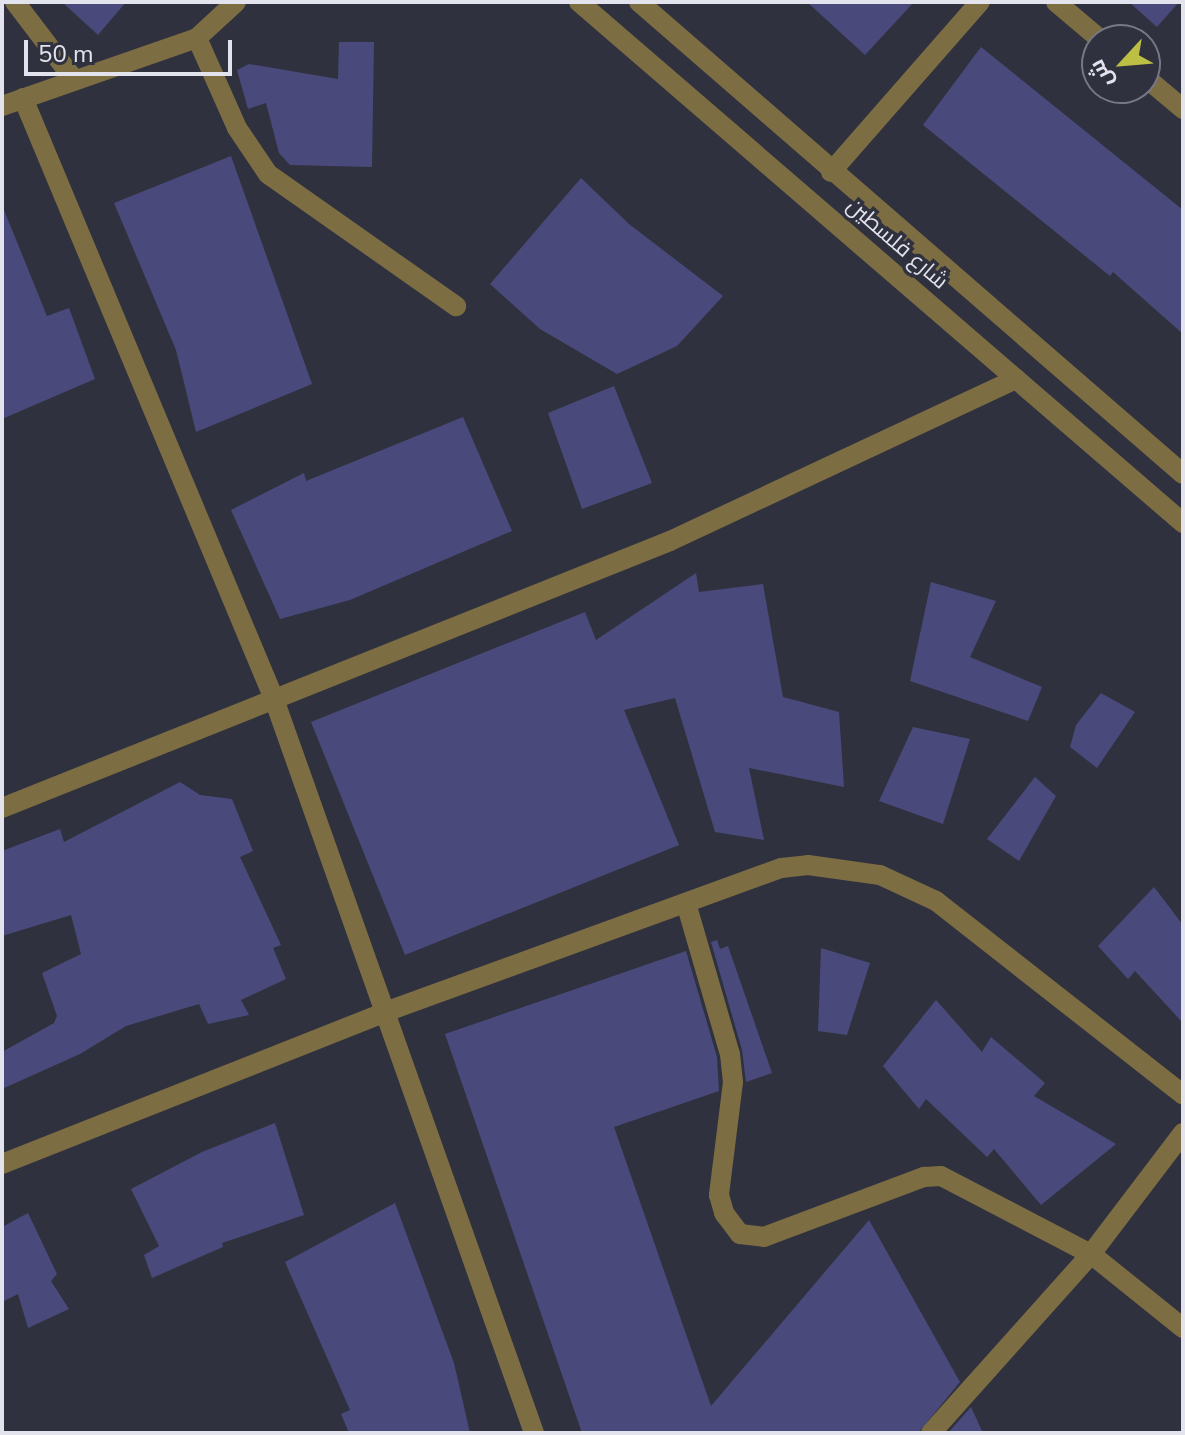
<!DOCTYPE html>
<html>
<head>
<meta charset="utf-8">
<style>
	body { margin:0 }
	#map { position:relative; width:1185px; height:1435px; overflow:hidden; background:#30313e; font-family:"Nunito Sans",Cairo,sans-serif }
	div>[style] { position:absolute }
	.building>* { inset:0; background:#494a7b }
	.minor>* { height:20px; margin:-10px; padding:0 10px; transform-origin:10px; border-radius:10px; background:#7d6d43 }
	span { translate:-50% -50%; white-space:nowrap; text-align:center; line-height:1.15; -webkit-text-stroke:7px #30313e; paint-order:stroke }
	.street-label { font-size:22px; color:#e2e3ec }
	.frame { position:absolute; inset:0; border:4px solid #e2e3ec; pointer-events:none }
	.north { position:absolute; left:1081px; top:24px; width:80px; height:80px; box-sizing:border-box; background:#30313e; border:2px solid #777884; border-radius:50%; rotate:244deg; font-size:22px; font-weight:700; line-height:32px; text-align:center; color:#e2e3ec }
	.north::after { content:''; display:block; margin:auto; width:28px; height:36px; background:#bcbf43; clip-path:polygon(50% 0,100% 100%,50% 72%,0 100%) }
	.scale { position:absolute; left:24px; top:40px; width:208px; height:36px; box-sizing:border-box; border:4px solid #e2e3ec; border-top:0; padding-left:10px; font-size:24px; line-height:28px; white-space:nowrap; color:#e2e3ec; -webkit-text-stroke:6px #30313e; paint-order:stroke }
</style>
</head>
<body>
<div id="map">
	<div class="building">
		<i style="clip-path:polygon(62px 2px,126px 2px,98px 35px)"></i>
		<i style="clip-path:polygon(807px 2px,914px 2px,865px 55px)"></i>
		<i style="clip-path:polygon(1129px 2px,1179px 2px,1157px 27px)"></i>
		<i style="clip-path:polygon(339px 42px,374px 42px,372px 167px,290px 165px,279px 153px,266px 103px,248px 109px,237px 70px,249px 64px,338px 79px)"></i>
		<i style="clip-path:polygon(981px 47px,1183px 210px,1183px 334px,1113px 272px,1110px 276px,923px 125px)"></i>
		<i style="clip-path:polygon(231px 156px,312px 384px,196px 432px,176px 350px,114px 203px)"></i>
		<i style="clip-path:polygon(581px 178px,629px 224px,723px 296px,677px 346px,617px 374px,540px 329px,490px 284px)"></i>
		<i style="clip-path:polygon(2px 205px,47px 316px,69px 308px,95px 379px,2px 419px)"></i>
		<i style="clip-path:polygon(614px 386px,652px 483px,582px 509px,548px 413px)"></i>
		<i style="clip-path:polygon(463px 417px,512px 531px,350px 600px,280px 619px,231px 510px,304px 473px,306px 481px)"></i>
		<i style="clip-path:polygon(696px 573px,699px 592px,763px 584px,783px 697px,839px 712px,844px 787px,749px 768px,764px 840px,715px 832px,675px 698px,624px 710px,679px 845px,405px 955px,311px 722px,585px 612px,596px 640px)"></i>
		<i style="clip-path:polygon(931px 582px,996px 601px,970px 657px,1042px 687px,1028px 721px,910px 681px)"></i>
		<i style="clip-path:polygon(1101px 693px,1135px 712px,1097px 768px,1070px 747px,1076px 725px)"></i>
		<i style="clip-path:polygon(913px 727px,970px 739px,943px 824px,879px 801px)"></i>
		<i style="clip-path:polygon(1035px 777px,1056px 796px,1019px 861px,987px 839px)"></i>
		<i style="clip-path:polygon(180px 782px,200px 795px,232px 799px,253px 851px,240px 857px,281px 945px,273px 948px,286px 979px,241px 1000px,249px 1015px,208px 1024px,199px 1004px,126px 1026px,80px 1054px,2px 1089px,2px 1052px,54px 1023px,57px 1016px,42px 973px,81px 954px,71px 915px,2px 936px,2px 851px,60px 829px,64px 842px)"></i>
		<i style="clip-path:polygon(1154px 887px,1183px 925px,1183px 1023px,1135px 971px,1128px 979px,1098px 946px)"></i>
		<i style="clip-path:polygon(717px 940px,720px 949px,728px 946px,772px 1073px,746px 1082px,742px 1050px,711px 942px)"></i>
		<i style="clip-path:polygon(821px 948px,870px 963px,847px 1035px,818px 1031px)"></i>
		<i style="clip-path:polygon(686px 951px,717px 1057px,719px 1091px,614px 1127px,711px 1406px,869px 1220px,960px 1382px,918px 1433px,582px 1433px,445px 1034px)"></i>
		<i style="clip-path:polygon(936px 1000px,982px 1052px,991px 1037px,1045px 1083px,1034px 1096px,1116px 1144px,1041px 1205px,994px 1149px,987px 1157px,926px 1099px,919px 1109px,883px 1066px)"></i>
		<i style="clip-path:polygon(275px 1123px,304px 1215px,222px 1243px,223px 1247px,152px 1278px,144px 1255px,159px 1246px,131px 1189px,202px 1152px)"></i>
		<i style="clip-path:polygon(395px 1203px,454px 1363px,470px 1433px,349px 1433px,341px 1414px,350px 1410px,285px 1262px)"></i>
		<i style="clip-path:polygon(28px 1213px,57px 1274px,51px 1281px,69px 1309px,28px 1328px,18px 1294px,2px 1302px,2px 1227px)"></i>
		<i style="clip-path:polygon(971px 1407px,983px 1433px,948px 1433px)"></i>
	</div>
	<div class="minor">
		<i style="left:15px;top:2px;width:96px;rotate:52.7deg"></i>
		<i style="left:579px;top:2px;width:798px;rotate:40.78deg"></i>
		<i style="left:639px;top:2px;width:720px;rotate:40.95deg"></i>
		<i style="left:1056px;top:2px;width:59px;rotate:40.2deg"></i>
		<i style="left:197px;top:38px;width:98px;rotate:66deg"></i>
		<i style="left:237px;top:128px;width:55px;rotate:56deg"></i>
		<i style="left:268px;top:174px;width:230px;rotate:35.1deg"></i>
		<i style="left:1145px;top:77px;width:50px;rotate:40.1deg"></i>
		<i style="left:23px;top:98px;width:651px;rotate:67.33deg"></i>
		<i style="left:274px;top:699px;width:779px;rotate:70.49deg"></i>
		<i style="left:2px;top:106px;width:207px;rotate:-19.2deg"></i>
		<i style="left:197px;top:38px;width:53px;rotate:-42.7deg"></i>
		<i style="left:831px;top:172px;width:226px;rotate:-48.8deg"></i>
		<i style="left:2px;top:808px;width:719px;rotate:-21.79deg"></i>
		<i style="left:670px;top:541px;width:382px;rotate:-25.1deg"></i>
		<i style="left:686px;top:903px;width:157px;rotate:73.8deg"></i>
		<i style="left:730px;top:1054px;width:28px;rotate:84deg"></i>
		<i style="left:733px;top:1082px;width:114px;rotate:97.1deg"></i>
		<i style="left:719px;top:1195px;width:19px;rotate:74deg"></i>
		<i style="left:724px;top:1213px;width:26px;rotate:53deg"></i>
		<i style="left:740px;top:1234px;width:24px;rotate:7deg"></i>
		<i style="left:764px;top:1237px;width:171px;rotate:-20.6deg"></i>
		<i style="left:924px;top:1177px;width:17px;rotate:-3deg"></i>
		<i style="left:941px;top:1176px;width:169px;rotate:27.5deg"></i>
		<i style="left:1091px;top:1254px;width:118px;rotate:38.8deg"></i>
		<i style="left:2px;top:1164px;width:415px;rotate:-21.6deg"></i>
		<i style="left:388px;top:1011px;width:418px;rotate:-20deg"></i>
		<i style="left:781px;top:868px;width:27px;rotate:-6deg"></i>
		<i style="left:808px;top:865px;width:73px;rotate:7.9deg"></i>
		<i style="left:880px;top:875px;width:62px;rotate:24.9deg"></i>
		<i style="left:936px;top:901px;width:314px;rotate:38.1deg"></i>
		<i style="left:931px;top:1433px;width:240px;rotate:-48.2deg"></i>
		<i style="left:1091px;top:1254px;width:152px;rotate:-52.8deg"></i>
	</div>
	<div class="street-label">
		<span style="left:897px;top:244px;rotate:41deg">شارع فلسطين</span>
	</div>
	<div class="frame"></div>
	<div class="north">ش</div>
	<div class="scale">50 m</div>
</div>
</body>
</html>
